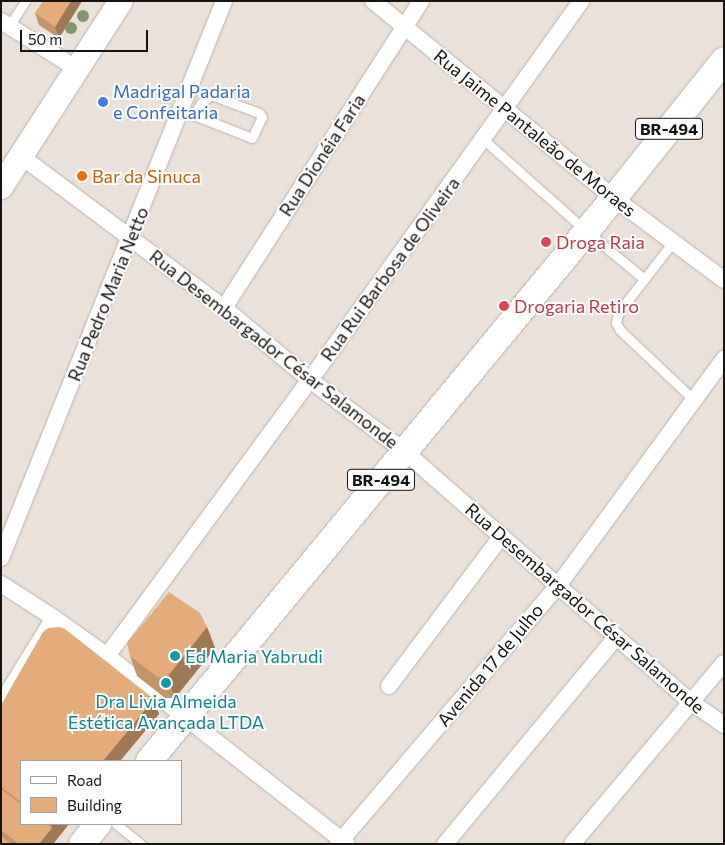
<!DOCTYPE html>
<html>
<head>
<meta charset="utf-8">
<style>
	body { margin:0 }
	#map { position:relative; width:725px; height:845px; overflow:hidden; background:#e9e1da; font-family:Commissioner,sans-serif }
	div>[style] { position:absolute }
	.roads { filter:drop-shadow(0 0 1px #bab3ac) drop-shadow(0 0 1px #bab3ac) }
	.lane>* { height:9px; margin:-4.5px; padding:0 4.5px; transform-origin:4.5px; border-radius:4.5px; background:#fff }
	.street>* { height:16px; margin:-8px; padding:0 8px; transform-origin:8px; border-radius:8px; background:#fff }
	.secondary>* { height:24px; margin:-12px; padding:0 12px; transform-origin:12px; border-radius:12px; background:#fff }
	.primary>* { height:26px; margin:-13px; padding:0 13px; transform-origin:13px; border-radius:13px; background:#fff }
	.trees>* { width:12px; height:12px; margin:-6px; border-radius:50%; background:#87956e }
	.wall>* { inset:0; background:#c39467 }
	.shaded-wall>* { inset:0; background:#9f7854 }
	.building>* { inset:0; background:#e3ac78 }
	.dots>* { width:14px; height:14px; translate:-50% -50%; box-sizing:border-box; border:2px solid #fff; border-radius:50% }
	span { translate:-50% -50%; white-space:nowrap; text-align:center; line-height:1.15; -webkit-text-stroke:4px #fff; paint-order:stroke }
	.shield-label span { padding:1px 4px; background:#fff; border:1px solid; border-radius:4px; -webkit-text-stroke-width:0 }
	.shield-label { font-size:16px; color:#161411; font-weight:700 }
	.shop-label { font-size:18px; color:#366cbe }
	.left { translate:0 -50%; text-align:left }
	.street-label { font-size:18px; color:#161411 }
	.food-label { font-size:18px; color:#c56008 }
	.health-label { font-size:18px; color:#be3a42 }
	.culture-label { font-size:18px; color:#0d838f }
	.frame { position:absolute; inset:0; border:2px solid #161411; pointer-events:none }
	.legend { position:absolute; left:20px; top:760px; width:162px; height:65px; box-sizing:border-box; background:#fff; border:1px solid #a2a1a0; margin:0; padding:6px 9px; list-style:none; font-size:15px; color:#161411 }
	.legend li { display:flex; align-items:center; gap:10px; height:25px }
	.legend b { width:25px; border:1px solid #a2a1a0 }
	.scale { position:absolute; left:20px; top:30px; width:128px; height:22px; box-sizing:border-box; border:2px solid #161411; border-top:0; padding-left:6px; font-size:15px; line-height:18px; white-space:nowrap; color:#161411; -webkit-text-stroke:4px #fff; paint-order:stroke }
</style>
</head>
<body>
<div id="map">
	<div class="roads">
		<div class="lane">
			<i style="left:9px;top:26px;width:30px;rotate:-57deg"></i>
			<i style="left:181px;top:110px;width:76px;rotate:21.5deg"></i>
			<i style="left:252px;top:138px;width:23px;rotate:-65deg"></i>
			<i style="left:262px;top:117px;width:5px;rotate:-127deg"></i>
			<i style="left:259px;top:113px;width:51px;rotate:-159.4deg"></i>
			<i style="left:211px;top:95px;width:13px;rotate:141deg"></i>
			<i style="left:201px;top:103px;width:13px;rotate:122deg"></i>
			<i style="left:484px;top:140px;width:137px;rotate:41.7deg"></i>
			<i style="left:586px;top:231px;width:75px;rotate:39.6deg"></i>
			<i style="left:673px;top:242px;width:75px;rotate:127.9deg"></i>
			<i style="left:627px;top:301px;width:16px;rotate:125deg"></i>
			<i style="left:618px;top:314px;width:9px;rotate:103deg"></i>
			<i style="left:616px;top:323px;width:8px;rotate:60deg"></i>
			<i style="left:620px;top:330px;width:102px;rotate:43.4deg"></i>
			<i style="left:116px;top:824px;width:32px;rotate:39deg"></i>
		</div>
		<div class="street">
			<i style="left:373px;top:1px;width:311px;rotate:39.3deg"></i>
			<i style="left:614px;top:198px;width:137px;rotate:36.7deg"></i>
			<i style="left:1px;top:21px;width:90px;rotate:32.3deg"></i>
			<i style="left:22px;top:157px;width:252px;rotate:36.8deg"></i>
			<i style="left:224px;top:308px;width:112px;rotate:39.9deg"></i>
			<i style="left:310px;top:380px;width:118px;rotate:37.1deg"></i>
			<i style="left:404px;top:451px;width:381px;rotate:41.2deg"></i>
			<i style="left:691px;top:702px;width:40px;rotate:34.9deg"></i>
			<i style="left:224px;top:308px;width:365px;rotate:-57.3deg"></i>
			<i style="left:1px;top:558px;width:600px;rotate:-68.18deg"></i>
			<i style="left:1px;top:584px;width:63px;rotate:32.7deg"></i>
			<i style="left:54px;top:618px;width:65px;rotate:35.6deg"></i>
			<i style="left:107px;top:656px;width:305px;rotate:38.1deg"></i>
			<i style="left:107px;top:656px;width:343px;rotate:-53.7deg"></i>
			<i style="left:310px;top:380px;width:466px;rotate:-54.4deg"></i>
			<i style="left:389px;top:686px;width:186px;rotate:-53.1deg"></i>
			<i style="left:1px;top:704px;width:101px;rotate:-58.4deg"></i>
			<i style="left:338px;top:844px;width:338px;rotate:-49.6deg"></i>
			<i style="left:557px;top:587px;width:283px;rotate:-53.8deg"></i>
			<i style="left:445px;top:844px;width:268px;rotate:-50.4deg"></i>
			<i style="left:572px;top:844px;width:236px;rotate:-50deg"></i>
		</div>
		<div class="secondary">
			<i style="left:1px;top:187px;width:221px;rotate:-57.2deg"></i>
		</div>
		<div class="primary">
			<i style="left:149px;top:761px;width:730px;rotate:-50.45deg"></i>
			<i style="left:614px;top:198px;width:176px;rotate:-51.4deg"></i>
			<i style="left:82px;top:844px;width:26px;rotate:-51deg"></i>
		</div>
	</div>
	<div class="trees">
		<i style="left:83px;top:16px"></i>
		<i style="left:71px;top:28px"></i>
	</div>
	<div class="wall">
		<i style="clip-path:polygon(82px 1px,59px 38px,39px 25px,35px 13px)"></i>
		<i style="clip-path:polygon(207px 627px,215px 648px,175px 698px,165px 698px,137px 676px,130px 656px)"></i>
		<i style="clip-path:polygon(154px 699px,159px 714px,120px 761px,21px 761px,21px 824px,69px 824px,53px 844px,1px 844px,1px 705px)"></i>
	</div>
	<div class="shaded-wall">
		<i style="clip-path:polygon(71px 1px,82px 1px,59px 38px,55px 27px)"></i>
		<i style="clip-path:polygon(207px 627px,215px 648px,175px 698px,167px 677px)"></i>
		<i style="clip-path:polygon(154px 699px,159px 714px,120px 761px,103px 761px)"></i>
		<i style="clip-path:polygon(51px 824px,69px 824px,53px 844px,39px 844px,52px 828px)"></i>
	</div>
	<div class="building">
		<i style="clip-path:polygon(43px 1px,71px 1px,55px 27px,35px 13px)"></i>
		<i style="clip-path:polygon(169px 592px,200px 613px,207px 627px,167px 677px,157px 677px,130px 656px,127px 643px)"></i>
		<i style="clip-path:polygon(60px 627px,65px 629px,154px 699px,103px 761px,21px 761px,21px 802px,1px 787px,1px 705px,43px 632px,48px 628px)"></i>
		<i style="clip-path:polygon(1px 789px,21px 804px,21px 824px,47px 824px,52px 828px,39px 844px,19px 844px,1px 830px)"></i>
		<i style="clip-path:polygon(1px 836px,12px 844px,1px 844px)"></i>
	</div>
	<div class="dots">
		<i style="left:103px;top:102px;background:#3f7fe0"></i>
		<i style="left:82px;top:176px;background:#e8710a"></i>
		<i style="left:546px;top:242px;background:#e0444e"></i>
		<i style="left:504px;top:306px;background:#e0444e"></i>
		<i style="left:175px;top:656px;background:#0f9aa8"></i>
		<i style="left:166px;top:683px;background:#0f9aa8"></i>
	</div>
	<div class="shield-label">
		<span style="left:669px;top:129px">BR-494</span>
		<span style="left:381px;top:480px">BR-494</span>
	</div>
	<div class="shop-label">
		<span class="left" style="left:113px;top:102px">Madrigal Padaria<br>e Confeitaria</span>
	</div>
	<div class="street-label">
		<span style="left:535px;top:133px;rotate:39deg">Rua Jaime Pantaleão de Moraes</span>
		<span style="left:322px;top:155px;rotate:-57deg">Rua Dionéia Faria</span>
		<span style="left:390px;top:269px;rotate:-54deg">Rua Rui Barbosa de Oliveira</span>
		<span style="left:108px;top:294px;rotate:-68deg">Rua Pedro Maria Netto</span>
		<span style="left:274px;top:349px;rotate:38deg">Rua Desembargador César Salamonde</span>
		<span style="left:585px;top:608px;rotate:41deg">Rua Desembargador César Salamonde</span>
		<span style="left:490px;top:665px;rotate:-50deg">Avenida 17 de Julho</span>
	</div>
	<div class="food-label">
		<span class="left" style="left:92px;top:176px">Bar da Sinuca</span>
	</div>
	<div class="health-label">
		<span class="left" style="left:556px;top:242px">Droga Raia</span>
		<span class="left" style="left:514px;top:306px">Drogaria Retiro</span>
	</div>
	<div class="culture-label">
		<span class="left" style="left:185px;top:656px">Ed Maria Yabrudi</span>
		<span style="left:166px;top:712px">Dra Livia Almeida<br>Estética Avançada LTDA</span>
	</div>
	<div class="frame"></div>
	<ul class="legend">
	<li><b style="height:6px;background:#fff"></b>Road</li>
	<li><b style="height:14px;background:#e3ac78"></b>Building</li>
	</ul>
	<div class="scale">50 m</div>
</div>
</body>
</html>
